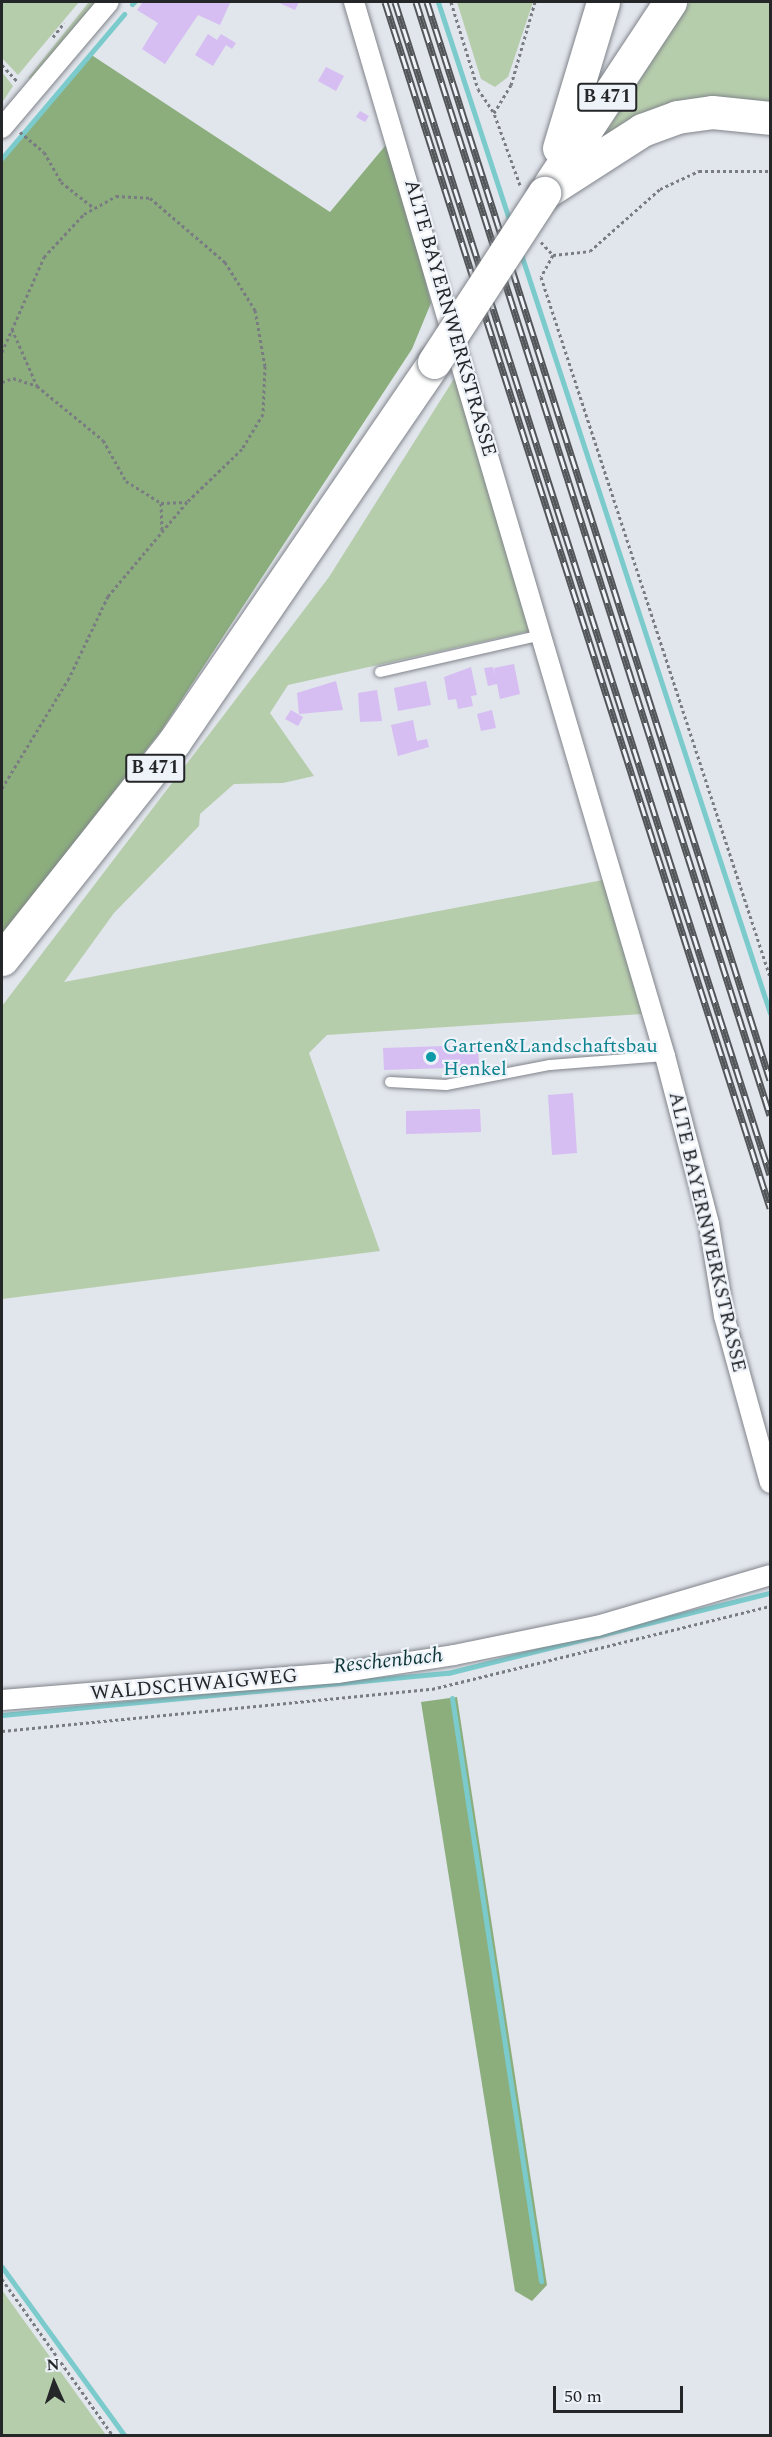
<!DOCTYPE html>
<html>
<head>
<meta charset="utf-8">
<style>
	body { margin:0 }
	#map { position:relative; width:772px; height:2437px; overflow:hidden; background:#e1e5ec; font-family:Spectral,serif }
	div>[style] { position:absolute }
	.green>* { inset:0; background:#b6cdac }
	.forest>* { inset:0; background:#8cae7d }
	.stream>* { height:5px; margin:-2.5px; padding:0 2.5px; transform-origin:2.5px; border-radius:2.5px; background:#7bcacc }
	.building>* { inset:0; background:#d6bdf2 }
	.path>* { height:3px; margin-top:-1.5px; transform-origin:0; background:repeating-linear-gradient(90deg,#797c80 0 3px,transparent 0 6px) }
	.roads { filter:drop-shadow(0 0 2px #80848a) drop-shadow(0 0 2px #80848a) }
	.service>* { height:10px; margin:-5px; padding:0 5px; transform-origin:5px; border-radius:5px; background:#fff }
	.minor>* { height:20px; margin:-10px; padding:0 10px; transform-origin:10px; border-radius:10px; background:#fff }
	.trunk>* { height:33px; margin:-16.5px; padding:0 16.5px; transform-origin:16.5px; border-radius:16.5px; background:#fff }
	.rail>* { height:7px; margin-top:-3.5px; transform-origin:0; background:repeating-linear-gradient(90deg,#eef3fa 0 14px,#535659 0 28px); box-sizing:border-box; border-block:2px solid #535659 }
	.bridges { filter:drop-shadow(0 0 2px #80848a) drop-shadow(0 0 2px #80848a) }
	.trunk-bridge>* { height:33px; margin:-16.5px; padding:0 16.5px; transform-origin:16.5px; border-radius:16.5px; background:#fff }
	.dots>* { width:16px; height:16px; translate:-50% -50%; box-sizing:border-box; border:3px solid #eef3fa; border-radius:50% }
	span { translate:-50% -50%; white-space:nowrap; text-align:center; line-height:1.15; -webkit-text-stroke:4.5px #eef3fa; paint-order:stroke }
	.shield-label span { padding:2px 4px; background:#eef3fa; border:2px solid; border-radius:4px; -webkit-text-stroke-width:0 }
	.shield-label { font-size:18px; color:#242628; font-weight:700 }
	.street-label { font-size:20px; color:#242628 }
	.culture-label { font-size:20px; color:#0d838f }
	.left { translate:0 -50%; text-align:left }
	.water-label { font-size:21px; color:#0d3536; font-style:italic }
	.frame { position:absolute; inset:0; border:3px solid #242628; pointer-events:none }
	.north { position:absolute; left:24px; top:2353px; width:60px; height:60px; -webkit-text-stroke:4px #eef3fa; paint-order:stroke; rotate:357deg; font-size:16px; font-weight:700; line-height:24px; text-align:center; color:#242628 }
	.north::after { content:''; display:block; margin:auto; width:21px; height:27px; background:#242628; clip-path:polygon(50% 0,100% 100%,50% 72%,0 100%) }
	.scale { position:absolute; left:553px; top:2386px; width:130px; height:27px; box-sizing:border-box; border:3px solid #242628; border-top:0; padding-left:8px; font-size:18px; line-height:21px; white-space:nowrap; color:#242628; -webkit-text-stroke:4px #eef3fa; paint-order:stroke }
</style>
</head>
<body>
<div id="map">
	<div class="green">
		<i style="clip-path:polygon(2px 2px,79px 2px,18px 75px,2px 58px)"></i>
		<i style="clip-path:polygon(89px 2px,101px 2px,35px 80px,28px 78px)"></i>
		<i style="clip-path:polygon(457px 2px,533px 2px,508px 77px,495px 87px,481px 79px)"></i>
		<i style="clip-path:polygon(690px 2px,770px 2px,770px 108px,602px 138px)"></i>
		<i style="clip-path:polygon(2px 72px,13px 86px,2px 103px)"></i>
		<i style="clip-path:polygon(457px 374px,530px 631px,288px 685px,270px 713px,314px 776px,283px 783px,234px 784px,200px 814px,199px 826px,114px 913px,64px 982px,603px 880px,642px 1014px,327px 1035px,309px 1053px,380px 1251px,2px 1299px,2px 1006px,329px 577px)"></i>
		<i style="clip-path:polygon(2px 2290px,106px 2435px,2px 2435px)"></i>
	</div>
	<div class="forest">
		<i style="clip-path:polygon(90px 54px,330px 212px,390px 140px,431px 303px,412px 349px,161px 731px,2px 936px,2px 161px)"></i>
		<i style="clip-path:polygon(457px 1697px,547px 2285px,532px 2301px,515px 2291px,421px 1702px)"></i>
	</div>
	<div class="stream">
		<i style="left:438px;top:2px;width:231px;rotate:71.9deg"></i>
		<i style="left:132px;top:4px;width:3px;rotate:-45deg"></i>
		<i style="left:2px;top:158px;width:189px;rotate:-49.7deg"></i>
		<i style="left:520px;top:251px;width:802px;rotate:71.84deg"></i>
		<i style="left:452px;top:1698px;width:590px;rotate:81.32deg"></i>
		<i style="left:2px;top:1715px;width:448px;rotate:-5.4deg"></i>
		<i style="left:448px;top:1673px;width:332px;rotate:-14deg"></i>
		<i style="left:2px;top:2267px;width:209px;rotate:54deg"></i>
	</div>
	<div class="building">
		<i style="clip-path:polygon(143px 2px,226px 2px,230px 3px,220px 25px,198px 15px,165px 64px,142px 49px,158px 23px,137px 10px)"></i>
		<i style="clip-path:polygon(277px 2px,299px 2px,295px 10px)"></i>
		<i style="clip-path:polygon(208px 34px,217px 40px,221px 34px,236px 43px,232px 49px,226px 45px,213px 66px,195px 55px)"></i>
		<i style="clip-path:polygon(326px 67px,344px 76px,336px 91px,318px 81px)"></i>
		<i style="clip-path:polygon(360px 111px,369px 116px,365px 122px,356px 117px)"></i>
		<i style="clip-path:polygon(514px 664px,520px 694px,500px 699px,497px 684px,488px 686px,484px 668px,493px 667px,495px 676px,494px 668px)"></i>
		<i style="clip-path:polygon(471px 667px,477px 695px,471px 696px,473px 706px,458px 709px,456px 699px,448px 700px,444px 677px)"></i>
		<i style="clip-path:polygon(336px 681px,343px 710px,299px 714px,297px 693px)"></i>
		<i style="clip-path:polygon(426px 681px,431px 705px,398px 711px,394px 688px)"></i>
		<i style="clip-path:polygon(377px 690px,382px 721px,360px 722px,358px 693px)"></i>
		<i style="clip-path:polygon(291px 710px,303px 717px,298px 726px,285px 719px)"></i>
		<i style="clip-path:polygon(492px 710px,496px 728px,481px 731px,477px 714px)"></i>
		<i style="clip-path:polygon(413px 720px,417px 741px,427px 739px,429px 747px,398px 756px,391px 725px)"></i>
		<i style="clip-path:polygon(478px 1045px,479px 1067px,384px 1070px,383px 1048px)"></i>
		<i style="clip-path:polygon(573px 1093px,577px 1153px,552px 1155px,548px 1095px)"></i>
		<i style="clip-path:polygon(480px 1109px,481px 1132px,406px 1134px,406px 1111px)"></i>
	</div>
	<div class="path">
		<i style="left:451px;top:2px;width:91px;rotate:72.8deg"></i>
		<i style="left:478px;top:89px;width:29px;rotate:56deg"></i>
		<i style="left:53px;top:37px;width:18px;rotate:-52deg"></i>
		<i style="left:2px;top:65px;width:23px;rotate:47deg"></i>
		<i style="left:20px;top:132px;width:31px;rotate:40deg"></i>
		<i style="left:44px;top:152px;width:34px;rotate:60deg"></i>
		<i style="left:61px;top:182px;width:42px;rotate:38.2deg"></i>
		<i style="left:520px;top:185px;width:77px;rotate:-109.9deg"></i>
		<i style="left:494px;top:113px;width:33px;rotate:-59deg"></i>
		<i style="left:511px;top:85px;width:86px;rotate:-73.9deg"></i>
		<i style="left:541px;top:242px;width:18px;rotate:47deg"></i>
		<i style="left:553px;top:255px;width:37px;rotate:-6deg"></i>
		<i style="left:590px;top:251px;width:94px;rotate:-41.5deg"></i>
		<i style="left:660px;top:189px;width:43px;rotate:-24.8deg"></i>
		<i style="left:699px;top:171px;width:71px"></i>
		<i style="left:553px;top:255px;width:25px;rotate:119deg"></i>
		<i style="left:541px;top:277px;width:737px;rotate:71.88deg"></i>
		<i style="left:12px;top:329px;width:62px;rotate:66.3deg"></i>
		<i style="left:37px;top:386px;width:85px;rotate:39.3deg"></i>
		<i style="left:103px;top:440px;width:47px;rotate:60.7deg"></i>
		<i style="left:126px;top:481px;width:41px;rotate:32.2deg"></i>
		<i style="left:161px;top:503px;width:26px;rotate:-2deg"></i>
		<i style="left:2px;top:352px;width:104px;rotate:-66.1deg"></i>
		<i style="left:44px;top:257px;width:59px;rotate:-47.1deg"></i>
		<i style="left:84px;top:214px;width:37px;rotate:-29deg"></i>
		<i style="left:116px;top:196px;width:34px;rotate:3deg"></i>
		<i style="left:150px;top:198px;width:99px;rotate:40.5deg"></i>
		<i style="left:225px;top:262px;width:57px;rotate:58deg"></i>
		<i style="left:255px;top:310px;width:57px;rotate:79.9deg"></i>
		<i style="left:265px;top:366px;width:48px;rotate:92.4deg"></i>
		<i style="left:263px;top:414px;width:41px;rotate:121deg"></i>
		<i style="left:242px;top:449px;width:76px;rotate:136.1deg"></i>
		<i style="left:187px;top:502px;width:123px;rotate:130deg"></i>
		<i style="left:108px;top:596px;width:91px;rotate:115.4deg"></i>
		<i style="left:69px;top:678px;width:129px;rotate:121.3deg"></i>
		<i style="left:2px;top:382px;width:12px;rotate:-20deg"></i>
		<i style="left:13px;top:378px;width:25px;rotate:18deg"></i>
		<i style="left:161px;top:503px;width:28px;rotate:88deg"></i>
		<i style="left:2px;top:1731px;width:432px;rotate:-5.6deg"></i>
		<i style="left:432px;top:1689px;width:348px;rotate:-13.8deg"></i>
		<i style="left:2px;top:2279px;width:192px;rotate:54.7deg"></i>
	</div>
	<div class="roads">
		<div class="service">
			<i style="left:380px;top:672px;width:166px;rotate:-12.9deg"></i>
			<i style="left:390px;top:1082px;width:56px;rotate:3.1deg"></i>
			<i style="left:446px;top:1085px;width:106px;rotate:-10.9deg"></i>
			<i style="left:550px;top:1065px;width:115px;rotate:-4.5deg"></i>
		</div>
		<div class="minor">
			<i style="left:354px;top:2px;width:1099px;rotate:73.56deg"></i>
			<i style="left:665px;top:1056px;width:174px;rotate:75.3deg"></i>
			<i style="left:709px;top:1224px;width:93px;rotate:80.7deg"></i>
			<i style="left:724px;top:1316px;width:173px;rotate:74.6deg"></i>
			<i style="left:2px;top:128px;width:165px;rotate:-49.7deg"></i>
			<i style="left:2px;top:1700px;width:336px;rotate:-4.6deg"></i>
			<i style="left:337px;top:1673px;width:118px;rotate:-8.7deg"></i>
			<i style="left:454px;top:1655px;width:146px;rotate:-11.5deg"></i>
			<i style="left:597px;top:1626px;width:180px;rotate:-16.4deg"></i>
		</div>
		<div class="trunk">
			<i style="left:559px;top:148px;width:152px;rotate:-73.2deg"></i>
			<i style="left:550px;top:184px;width:218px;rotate:-56.6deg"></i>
			<i style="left:544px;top:193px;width:117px;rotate:-32.7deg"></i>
			<i style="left:642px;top:130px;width:37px;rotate:-20deg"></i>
			<i style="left:677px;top:117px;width:35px;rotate:-8deg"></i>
			<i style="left:712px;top:112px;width:58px;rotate:5.9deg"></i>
			<i style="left:2px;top:959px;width:277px;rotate:-51.6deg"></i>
			<i style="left:174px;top:742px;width:460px;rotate:-55.6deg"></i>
		</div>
	</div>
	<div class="rail">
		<i style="left:385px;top:2px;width:1266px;rotate:72.29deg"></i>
		<i style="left:395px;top:2px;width:1231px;rotate:72.27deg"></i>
		<i style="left:416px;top:2px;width:1168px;rotate:72.36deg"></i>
		<i style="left:427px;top:2px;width:1131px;rotate:72.35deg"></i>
	</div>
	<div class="bridges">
		<div class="trunk-bridge">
			<i style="left:434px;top:362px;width:202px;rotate:-56.9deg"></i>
		</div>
	</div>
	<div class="dots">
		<i style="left:431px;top:1057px;background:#0f9aa8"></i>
	</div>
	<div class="shield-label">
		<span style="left:607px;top:97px">B 471</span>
		<span style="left:155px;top:768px">B 471</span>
	</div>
	<div class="street-label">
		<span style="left:450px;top:318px;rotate:74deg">ALTE BAYERNWERKSTRASSE</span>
		<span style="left:707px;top:1232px;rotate:77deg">ALTE BAYERNWERKSTRASSE</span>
		<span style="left:194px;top:1685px;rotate:-5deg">WALDSCHWAIGWEG</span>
	</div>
	<div class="culture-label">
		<span class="left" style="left:443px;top:1058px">Garten&amp;Landschaftsbau<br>Henkel</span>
	</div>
	<div class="water-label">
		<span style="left:388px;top:1661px;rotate:-6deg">Reschenbach</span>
	</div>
	<div class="frame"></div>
	<div class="north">N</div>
	<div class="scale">50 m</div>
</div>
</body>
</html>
